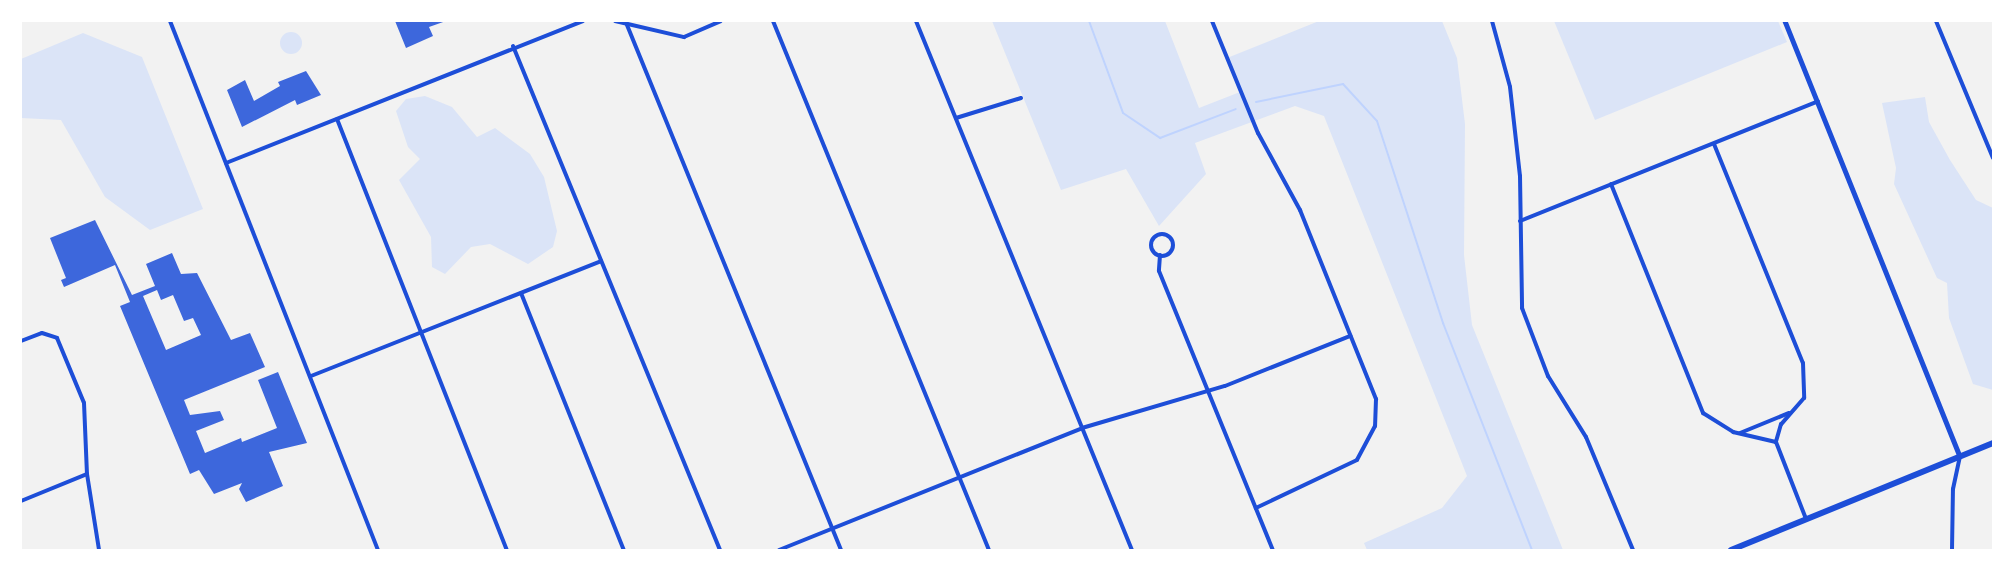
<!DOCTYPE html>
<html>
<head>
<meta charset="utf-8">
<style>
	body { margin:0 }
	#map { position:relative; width:2014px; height:571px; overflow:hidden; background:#f2f2f2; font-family:Bitter,serif }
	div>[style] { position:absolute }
	.green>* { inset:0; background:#dbe4f7 }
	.round { border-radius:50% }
	.stream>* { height:2px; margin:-1px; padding:0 1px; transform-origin:1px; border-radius:1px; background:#bfd3fe }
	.building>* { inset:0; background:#3d67dc }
	.minor>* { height:4px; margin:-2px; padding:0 2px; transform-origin:2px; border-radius:2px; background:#1d4ed8 }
	.minor>.ring { margin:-2px; padding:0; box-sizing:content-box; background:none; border:4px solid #1d4ed8; border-radius:50% }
	.tertiary>* { height:4.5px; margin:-2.25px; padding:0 2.25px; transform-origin:2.25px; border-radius:2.25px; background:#1d4ed8 }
	.primary>* { height:6px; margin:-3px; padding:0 3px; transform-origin:3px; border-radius:3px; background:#1d4ed8 }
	span { translate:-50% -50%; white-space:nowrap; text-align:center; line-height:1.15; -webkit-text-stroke:4.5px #fff; paint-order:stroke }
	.frame { position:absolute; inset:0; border:22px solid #fff; pointer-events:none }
</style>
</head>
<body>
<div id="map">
	<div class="green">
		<i style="clip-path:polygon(992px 21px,1165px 21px,1199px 108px,1240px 92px,1227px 58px,1319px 21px,1442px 21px,1457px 58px,1465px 124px,1464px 255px,1472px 325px,1563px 550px,1367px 550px,1364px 543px,1442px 508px,1467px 476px,1324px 116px,1295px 106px,1195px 143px,1206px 174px,1159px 226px,1126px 169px,1061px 190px)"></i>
		<i style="clip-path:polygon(1554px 21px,1778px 21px,1787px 42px,1595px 120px)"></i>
		<i class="round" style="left:280px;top:32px;width:22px;height:22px"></i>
		<i style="clip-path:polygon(83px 33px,142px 57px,203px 209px,150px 230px,105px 197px,61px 120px,21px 118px,21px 59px)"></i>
		<i style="clip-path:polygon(425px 96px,452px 107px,477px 137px,495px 128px,530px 154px,544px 177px,557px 231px,553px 247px,528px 264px,490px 244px,471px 247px,445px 274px,432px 267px,431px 237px,399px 180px,420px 159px,408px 147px,396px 111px,406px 99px)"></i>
		<i style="clip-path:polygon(1925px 97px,1929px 122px,1950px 160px,1976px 200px,1993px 208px,1993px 390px,1973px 384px,1949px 318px,1947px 283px,1937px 278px,1894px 184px,1896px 168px,1882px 103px)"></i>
	</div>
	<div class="stream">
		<i style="left:1089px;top:21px;width:98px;rotate:69.7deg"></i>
		<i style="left:1123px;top:113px;width:45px;rotate:34deg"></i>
		<i style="left:1160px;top:138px;width:81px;rotate:-20.9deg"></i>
		<i style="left:1256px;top:102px;width:89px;rotate:-11.7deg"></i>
		<i style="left:1343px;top:84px;width:50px;rotate:47.4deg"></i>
		<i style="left:1377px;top:121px;width:213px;rotate:71.9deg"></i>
		<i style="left:1443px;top:323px;width:244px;rotate:68.6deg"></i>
	</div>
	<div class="building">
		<i style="clip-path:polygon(395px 21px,446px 21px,429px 27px,433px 36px,406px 48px)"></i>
		<i style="clip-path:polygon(306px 71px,321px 95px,297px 105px,295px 100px,242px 127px,227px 90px,245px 80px,254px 101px,280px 86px,278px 82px)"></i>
		<i style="clip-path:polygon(evenodd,95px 220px,132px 295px,155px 286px,146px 264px,172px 253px,181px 274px,197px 273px,231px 340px,250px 333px,265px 367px,184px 400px,190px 415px,220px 411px,224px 420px,196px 431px,205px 453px,241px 438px,242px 442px,277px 428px,258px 380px,278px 372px,307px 443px,269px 452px,283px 486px,246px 502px,239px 489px,242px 483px,214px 494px,199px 470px,190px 474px,120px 306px,130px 302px,115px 265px,64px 287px,61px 280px,66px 278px,50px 238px,95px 220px,157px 290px,161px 300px,173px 295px,184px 321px,193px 318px,201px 335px,166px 350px,143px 296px,157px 290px)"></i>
	</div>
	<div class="minor">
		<i style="left:170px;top:21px;width:568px;rotate:68.54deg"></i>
		<i style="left:615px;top:21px;width:71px;rotate:13.1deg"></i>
		<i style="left:684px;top:37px;width:40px;rotate:-23.4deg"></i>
		<i style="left:773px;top:21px;width:571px;rotate:67.79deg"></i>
		<i style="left:916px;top:21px;width:571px;rotate:67.79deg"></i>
		<i style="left:1212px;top:21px;width:121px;rotate:67.7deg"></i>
		<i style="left:1258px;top:133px;width:88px;rotate:61.4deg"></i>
		<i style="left:1300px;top:210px;width:204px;rotate:68.1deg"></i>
		<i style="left:1376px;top:399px;width:27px;rotate:92deg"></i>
		<i style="left:1375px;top:426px;width:38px;rotate:118deg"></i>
		<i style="left:1357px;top:460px;width:112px;rotate:154.6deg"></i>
		<i style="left:1492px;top:21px;width:68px;rotate:74.7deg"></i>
		<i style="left:1510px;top:87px;width:90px;rotate:83.6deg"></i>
		<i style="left:1520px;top:176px;width:132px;rotate:89.1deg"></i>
		<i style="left:1522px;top:308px;width:73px;rotate:69.1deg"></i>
		<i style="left:1548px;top:376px;width:72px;rotate:58.1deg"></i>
		<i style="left:1586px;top:437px;width:122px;rotate:67.4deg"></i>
		<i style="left:1936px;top:21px;width:148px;rotate:67.4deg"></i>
		<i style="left:627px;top:25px;width:567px;rotate:67.82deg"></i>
		<i style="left:513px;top:46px;width:545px;rotate:67.67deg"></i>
		<i style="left:956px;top:118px;width:68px;rotate:-17.1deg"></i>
		<i style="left:337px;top:119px;width:463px;rotate:68.5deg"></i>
		<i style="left:1714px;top:144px;width:236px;rotate:67.9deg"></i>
		<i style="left:1803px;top:363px;width:35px;rotate:88deg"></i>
		<i style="left:1804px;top:398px;width:35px;rotate:131deg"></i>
		<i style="left:1781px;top:424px;width:19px;rotate:106deg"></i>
		<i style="left:226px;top:163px;width:384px;rotate:-21.7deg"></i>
		<i style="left:1611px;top:184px;width:247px;rotate:68.1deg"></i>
		<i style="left:1703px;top:413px;width:36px;rotate:32deg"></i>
		<i style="left:1733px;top:432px;width:44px;rotate:13.1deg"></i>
		<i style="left:1520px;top:221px;width:321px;rotate:-21.9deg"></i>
		<i class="ring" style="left:1151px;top:234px;width:18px;height:18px"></i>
		<i style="left:1160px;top:255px;width:16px;rotate:94deg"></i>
		<i style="left:1159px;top:271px;width:301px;rotate:67.8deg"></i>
		<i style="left:521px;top:293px;width:277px;rotate:68.2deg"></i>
		<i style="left:21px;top:341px;width:22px;rotate:-21deg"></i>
		<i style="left:42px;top:333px;width:16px;rotate:18deg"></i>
		<i style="left:57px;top:338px;width:70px;rotate:67.4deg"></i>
		<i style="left:84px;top:403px;width:71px;rotate:87.6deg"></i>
		<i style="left:87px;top:474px;width:77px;rotate:81deg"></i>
		<i style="left:311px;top:376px;width:312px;rotate:-21.6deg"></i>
		<i style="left:1740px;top:433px;width:53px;rotate:-22.2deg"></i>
		<i style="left:1776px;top:442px;width:83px;rotate:68.7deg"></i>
		<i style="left:21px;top:501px;width:71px;rotate:-22.2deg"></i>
		<i style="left:779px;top:550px;width:327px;rotate:-21.9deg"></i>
		<i style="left:1082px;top:428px;width:149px;rotate:-16.4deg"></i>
		<i style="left:1225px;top:386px;width:135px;rotate:-21.8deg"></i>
		<i style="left:1952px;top:550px;width:61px;rotate:-89.1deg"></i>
		<i style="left:1953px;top:489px;width:34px;rotate:-78deg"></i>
	</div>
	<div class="tertiary">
		<i style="left:1785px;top:21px;width:469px;rotate:68.1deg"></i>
	</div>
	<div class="primary">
		<i style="left:1731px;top:550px;width:283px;rotate:-22.2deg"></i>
	</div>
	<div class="frame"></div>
</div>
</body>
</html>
